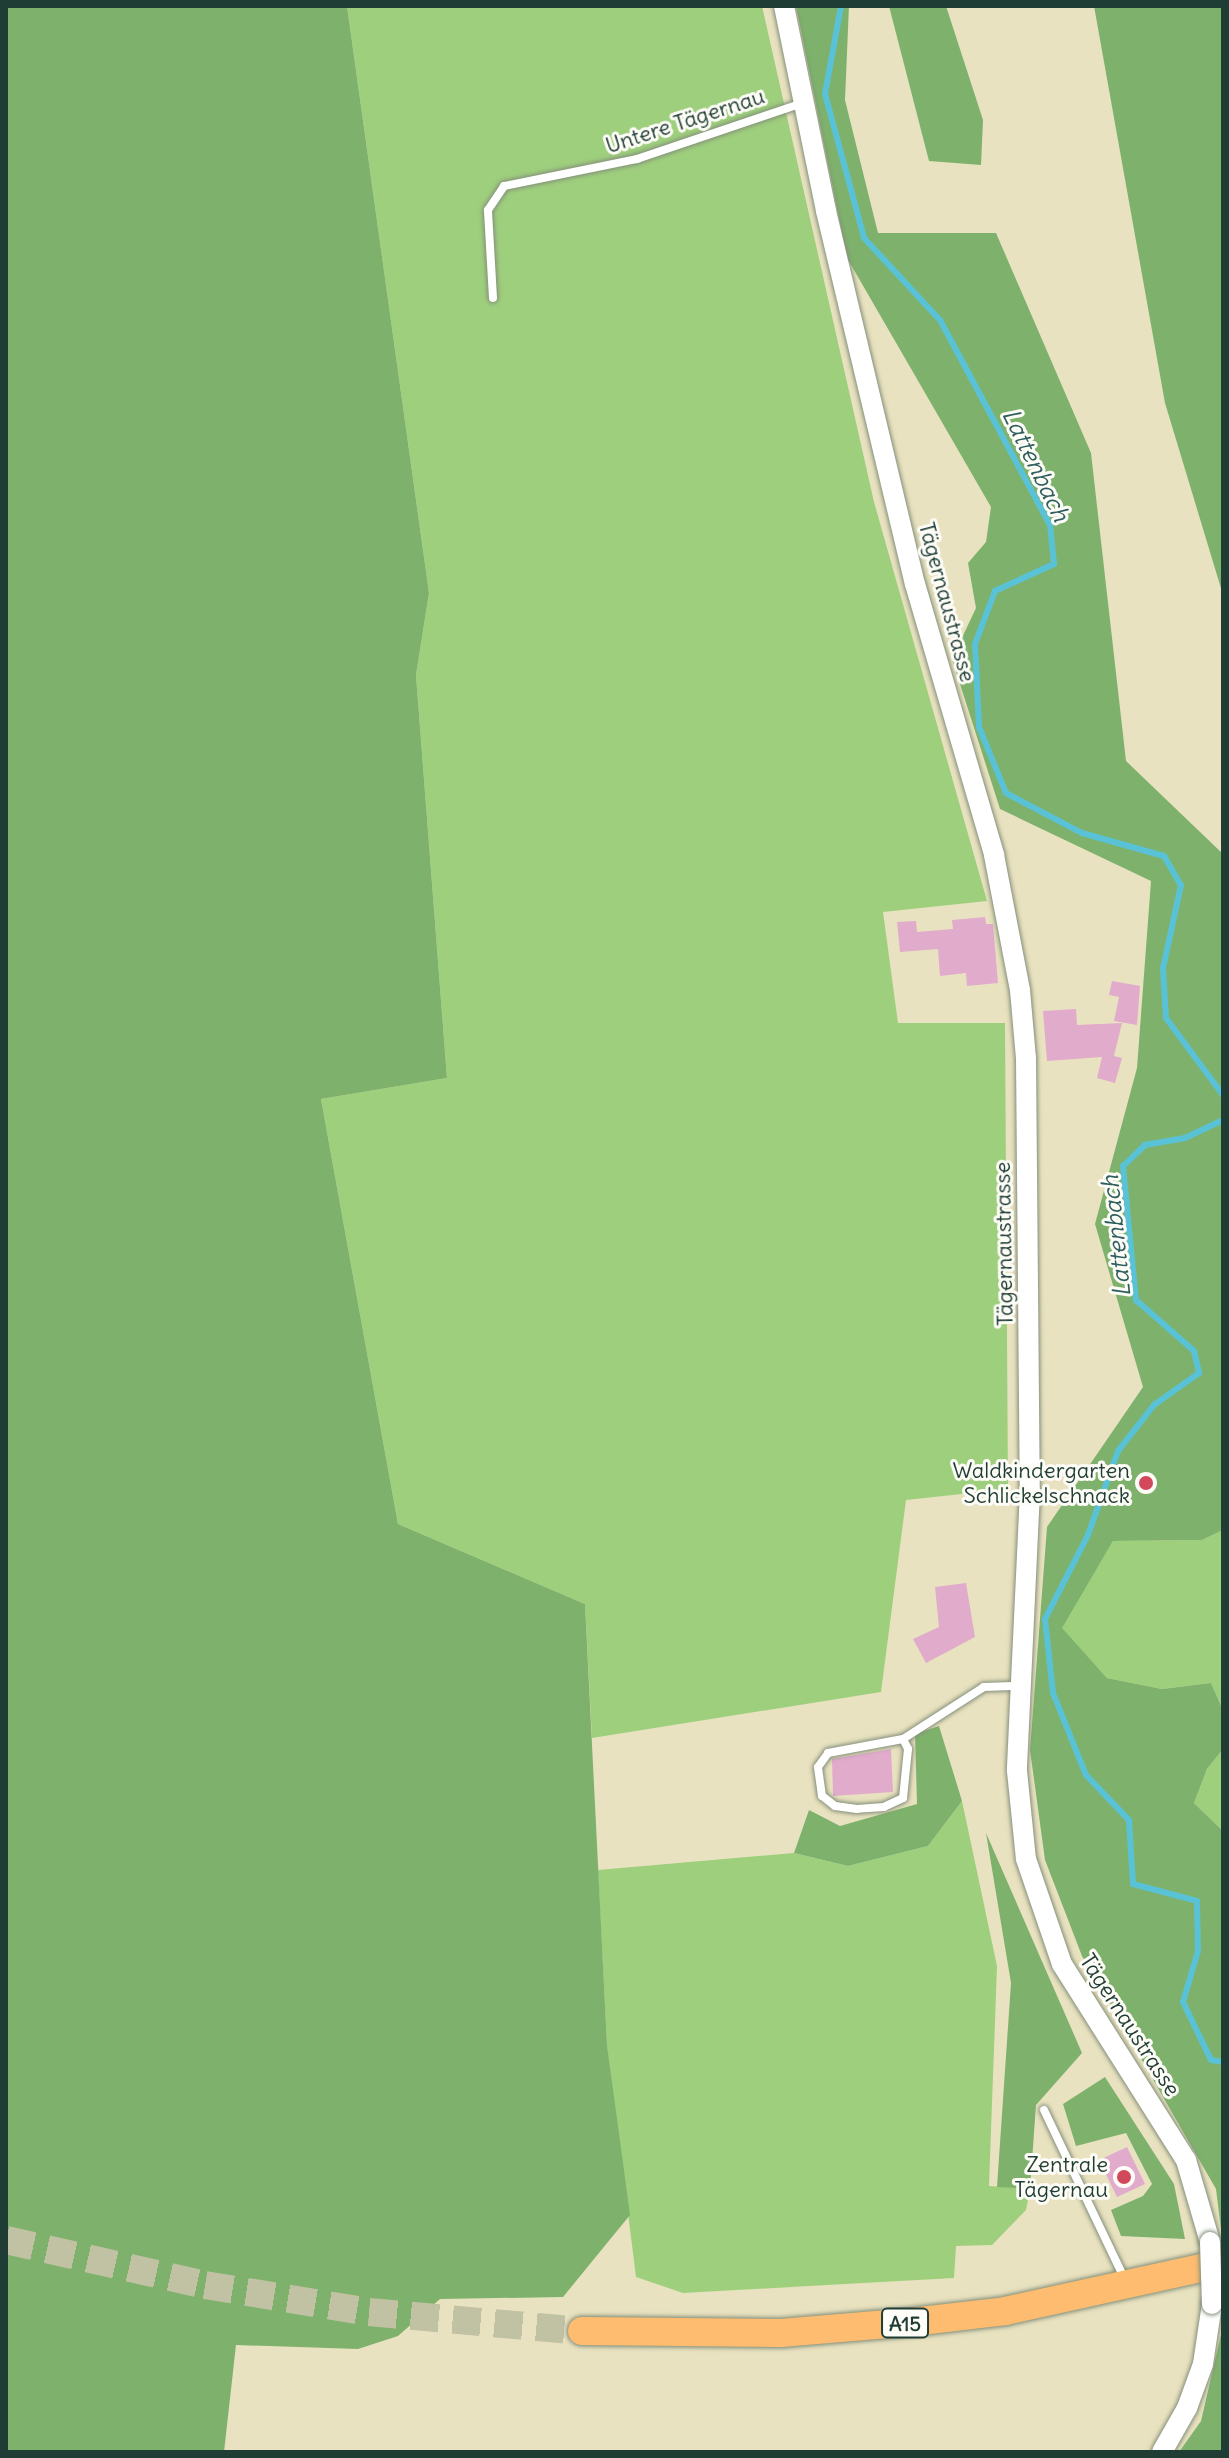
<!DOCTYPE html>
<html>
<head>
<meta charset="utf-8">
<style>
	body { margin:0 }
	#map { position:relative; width:1229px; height:2458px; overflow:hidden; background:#e9e2c0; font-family:Delius,sans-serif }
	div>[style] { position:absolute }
	.green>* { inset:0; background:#9ecf7d }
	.forest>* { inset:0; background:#7eb26c }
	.stream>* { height:6px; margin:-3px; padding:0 3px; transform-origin:3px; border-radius:3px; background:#5ac2d7 }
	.building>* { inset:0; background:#e1abcc }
	.trunk-tunnel>* { height:28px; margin-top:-14px; transform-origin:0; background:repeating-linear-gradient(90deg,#c1c1a4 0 28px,transparent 0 42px) }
	.roads { filter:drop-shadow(0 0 2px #84907a) drop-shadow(0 0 2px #84907a) }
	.service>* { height:8px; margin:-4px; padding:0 4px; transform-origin:4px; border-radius:4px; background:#fff }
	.tertiary>* { height:20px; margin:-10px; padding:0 10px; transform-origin:10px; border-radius:10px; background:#fff }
	.trunk>* { height:28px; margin:-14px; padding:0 14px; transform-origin:14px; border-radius:14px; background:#fdbc70 }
	.bridges { filter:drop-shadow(0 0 2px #84907a) drop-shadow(0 0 2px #84907a) }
	.tertiary-bridge>* { height:20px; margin:-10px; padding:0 10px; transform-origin:10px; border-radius:10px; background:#fff }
	.dots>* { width:22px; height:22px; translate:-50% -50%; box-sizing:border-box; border:4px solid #fdfcf7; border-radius:50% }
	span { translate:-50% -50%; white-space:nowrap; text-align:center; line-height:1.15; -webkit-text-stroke:6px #fdfcf7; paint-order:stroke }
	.shield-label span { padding:2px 6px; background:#fdfcf7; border:2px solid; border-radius:6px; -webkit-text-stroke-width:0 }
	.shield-label { font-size:20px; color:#1f3d34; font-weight:700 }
	.street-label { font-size:22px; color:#1f3d34 }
	.poi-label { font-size:22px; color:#1f3d34 }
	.right { translate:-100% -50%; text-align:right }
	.water-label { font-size:24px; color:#2e5e5d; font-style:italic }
	.frame { position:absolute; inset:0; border:8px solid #1f3d34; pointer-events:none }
</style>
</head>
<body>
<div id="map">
	<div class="green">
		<i style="clip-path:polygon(347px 6px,762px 6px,874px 502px,987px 901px,883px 912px,898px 1023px,1005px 1023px,1008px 1489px,906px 1500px,881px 1692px,592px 1738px,585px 1604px,398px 1524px,321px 1099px,447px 1078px,416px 675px,429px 593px)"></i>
		<i style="clip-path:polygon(1223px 1530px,1223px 1710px,1211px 1683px,1162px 1689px,1107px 1678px,1061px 1628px,1113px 1541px,1202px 1540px)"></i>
		<i style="clip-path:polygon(1223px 1749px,1223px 1831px,1194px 1803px,1207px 1769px)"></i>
		<i style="clip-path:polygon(962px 1801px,997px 1966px,989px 2186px,1030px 2189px,1026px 2210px,992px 2245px,956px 2246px,954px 2278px,683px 2293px,636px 2277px,607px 2046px,598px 1870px,794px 1853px,848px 1866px,928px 1846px)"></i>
	</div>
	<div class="forest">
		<i style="clip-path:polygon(6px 6px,347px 6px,429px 593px,416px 675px,447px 1078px,321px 1099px,398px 1524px,585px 1604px,607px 2045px,630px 2215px,563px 2297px,440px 2299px,398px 2336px,358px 2349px,236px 2345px,224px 2452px,6px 2452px)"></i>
		<i style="clip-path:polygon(796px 6px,849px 6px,845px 100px,878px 233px,996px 233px,1091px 453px,1126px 761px,1223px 854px,1223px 1530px,1202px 1540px,1113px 1541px,1062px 1628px,1107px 1678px,1162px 1689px,1211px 1683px,1223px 1710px,1223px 1749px,1207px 1769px,1194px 1803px,1223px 1831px,1223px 2246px,1216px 2189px,1082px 1956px,1045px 1860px,1030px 1750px,1047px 1527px,1143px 1387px,1095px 1224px,1137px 1068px,1151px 881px,1000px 809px,952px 659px,976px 608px,968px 563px,986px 542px,991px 507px,847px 258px)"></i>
		<i style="clip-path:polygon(889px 6px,946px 6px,983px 120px,981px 165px,929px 161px)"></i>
		<i style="clip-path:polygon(1094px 6px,1223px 6px,1223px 595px,1165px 403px)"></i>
		<i style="clip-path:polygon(939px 1726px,962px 1801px,928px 1846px,848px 1866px,794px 1853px,809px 1810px,840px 1826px,917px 1804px,915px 1734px)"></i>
		<i style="clip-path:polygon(986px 1833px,1082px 2053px,1036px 2105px,1030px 2189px,997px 2187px,1011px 1983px)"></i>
		<i style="clip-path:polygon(1105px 2077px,1174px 2184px,1185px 2239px,1121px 2236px,1111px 2210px,1143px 2196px,1152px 2184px,1126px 2133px,1076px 2146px,1063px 2104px)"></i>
		<i style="clip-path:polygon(1223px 2326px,1223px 2452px,1179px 2452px,1201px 2421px)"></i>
	</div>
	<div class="stream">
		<i style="left:841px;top:6px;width:89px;rotate:100.3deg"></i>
		<i style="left:825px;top:94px;width:149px;rotate:74.8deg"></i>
		<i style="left:864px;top:238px;width:112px;rotate:47.2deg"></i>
		<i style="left:940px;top:320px;width:233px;rotate:61.8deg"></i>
		<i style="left:1050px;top:525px;width:39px;rotate:84deg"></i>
		<i style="left:1054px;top:564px;width:65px;rotate:155.4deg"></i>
		<i style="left:995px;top:591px;width:57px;rotate:110.7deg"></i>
		<i style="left:975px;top:644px;width:83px;rotate:87.2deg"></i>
		<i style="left:979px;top:727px;width:71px;rotate:67.8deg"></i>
		<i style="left:1006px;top:793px;width:86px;rotate:27.8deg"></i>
		<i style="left:1082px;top:833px;width:85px;rotate:15.7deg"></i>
		<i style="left:1164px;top:856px;width:34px;rotate:60deg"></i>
		<i style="left:1181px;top:885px;width:85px;rotate:102.2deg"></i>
		<i style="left:1163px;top:968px;width:50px;rotate:86.6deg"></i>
		<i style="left:1166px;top:1018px;width:96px;rotate:53.5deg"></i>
		<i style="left:1223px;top:1120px;width:42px;rotate:154.7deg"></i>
		<i style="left:1185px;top:1138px;width:41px;rotate:170.1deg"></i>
		<i style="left:1145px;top:1145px;width:30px;rotate:136deg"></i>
		<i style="left:1123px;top:1166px;width:135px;rotate:84.5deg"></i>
		<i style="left:1136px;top:1300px;width:77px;rotate:41.3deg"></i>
		<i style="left:1194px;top:1351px;width:23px;rotate:77deg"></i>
		<i style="left:1199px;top:1373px;width:55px;rotate:144.6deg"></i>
		<i style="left:1154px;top:1405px;width:58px;rotate:128deg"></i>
		<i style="left:1118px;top:1451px;width:89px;rotate:109.7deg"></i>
		<i style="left:1088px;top:1535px;width:94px;rotate:117.1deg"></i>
		<i style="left:1045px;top:1619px;width:74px;rotate:83.8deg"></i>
		<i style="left:1053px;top:1693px;width:88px;rotate:68.1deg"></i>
		<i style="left:1086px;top:1775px;width:62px;rotate:46.3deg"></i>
		<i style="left:1129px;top:1820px;width:64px;rotate:86.4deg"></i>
		<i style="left:1133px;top:1884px;width:66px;rotate:14.9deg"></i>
		<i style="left:1197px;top:1901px;width:50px;rotate:88.9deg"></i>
		<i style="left:1198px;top:1951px;width:53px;rotate:106.4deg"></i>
		<i style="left:1183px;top:2002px;width:64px;rotate:64.2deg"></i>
		<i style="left:1211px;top:2060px;width:12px;rotate:9deg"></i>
	</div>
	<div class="building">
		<i style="clip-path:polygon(985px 917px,986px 924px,993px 924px,998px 983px,967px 986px,966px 973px,940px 976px,938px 949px,900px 952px,897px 922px,916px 921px,917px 932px,953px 929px,952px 920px)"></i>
		<i style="clip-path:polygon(1112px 981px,1140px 986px,1137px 1025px,1114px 1021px,1119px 997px,1109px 995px)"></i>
		<i style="clip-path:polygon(1076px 1009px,1077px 1025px,1122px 1023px,1114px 1056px,1122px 1058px,1115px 1083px,1097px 1078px,1102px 1057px,1047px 1061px,1043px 1011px)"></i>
		<i style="clip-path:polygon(966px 1583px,975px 1637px,926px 1663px,913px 1639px,939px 1627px,935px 1587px)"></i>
		<i style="clip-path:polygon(891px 1749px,893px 1792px,833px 1796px,832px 1759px)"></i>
		<i style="clip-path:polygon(1127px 2147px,1145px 2184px,1117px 2197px,1099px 2160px)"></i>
	</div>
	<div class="trunk-tunnel">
		<i style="left:6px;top:2240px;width:204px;rotate:12.7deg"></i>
		<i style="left:205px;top:2285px;width:166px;rotate:9.3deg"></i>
		<i style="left:369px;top:2312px;width:214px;rotate:5.1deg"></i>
	</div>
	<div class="roads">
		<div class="service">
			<i style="left:493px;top:298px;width:88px;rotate:-93.3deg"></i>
			<i style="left:488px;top:210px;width:29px;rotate:-56deg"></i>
			<i style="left:504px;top:186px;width:136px;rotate:-11.5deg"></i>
			<i style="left:637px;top:159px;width:174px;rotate:-18.7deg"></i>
			<i style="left:903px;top:1739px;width:11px;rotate:63deg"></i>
			<i style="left:908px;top:1749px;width:49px;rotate:95.8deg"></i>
			<i style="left:903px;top:1798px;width:21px;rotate:155deg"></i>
			<i style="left:884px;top:1807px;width:27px;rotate:176deg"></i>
			<i style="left:857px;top:1809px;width:22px;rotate:-172deg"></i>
			<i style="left:835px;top:1806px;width:16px;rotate:-142deg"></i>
			<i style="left:822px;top:1796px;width:29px;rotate:-98deg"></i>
			<i style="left:818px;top:1767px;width:17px;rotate:-54deg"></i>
			<i style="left:828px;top:1753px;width:76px;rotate:-10.6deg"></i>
			<i style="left:903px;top:1739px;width:96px;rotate:-32.7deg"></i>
			<i style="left:984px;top:1687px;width:35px;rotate:-2deg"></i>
			<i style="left:1044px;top:2110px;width:186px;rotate:64.5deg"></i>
		</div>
		<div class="tertiary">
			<i style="left:784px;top:6px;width:209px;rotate:78.4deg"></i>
			<i style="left:826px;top:211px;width:383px;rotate:76.6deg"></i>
			<i style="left:915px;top:584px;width:282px;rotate:73.7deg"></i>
			<i style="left:994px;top:855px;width:137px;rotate:79.1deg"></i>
			<i style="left:1020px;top:990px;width:68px;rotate:85deg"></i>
			<i style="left:1026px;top:1058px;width:433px;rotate:89.5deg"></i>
			<i style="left:1030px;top:1491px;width:280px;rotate:92.7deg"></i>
			<i style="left:1017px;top:1771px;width:88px;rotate:84.2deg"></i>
			<i style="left:1026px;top:1859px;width:111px;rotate:71.1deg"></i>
			<i style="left:1062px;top:1964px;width:232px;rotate:57.7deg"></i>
			<i style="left:1186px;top:2160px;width:85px;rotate:73.7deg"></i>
			<i style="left:1162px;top:2452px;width:51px;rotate:-60.4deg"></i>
			<i style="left:1187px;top:2408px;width:47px;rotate:-70deg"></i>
			<i style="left:1203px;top:2364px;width:61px;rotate:-81.5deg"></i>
		</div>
		<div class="trunk">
			<i style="left:582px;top:2331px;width:199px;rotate:0.6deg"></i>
			<i style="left:781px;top:2333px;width:131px;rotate:-4.8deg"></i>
			<i style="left:912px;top:2322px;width:94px;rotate:-6.7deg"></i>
			<i style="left:1005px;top:2311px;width:223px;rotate:-12.4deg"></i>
		</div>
	</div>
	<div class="bridges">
		<div class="tertiary-bridge">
			<i style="left:1210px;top:2242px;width:62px;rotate:88.2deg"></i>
		</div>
	</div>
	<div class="dots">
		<i style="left:1146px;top:1483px;background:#d1495b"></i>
		<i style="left:1124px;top:2177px;background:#d1495b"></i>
	</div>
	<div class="shield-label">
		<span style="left:905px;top:2323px">A15</span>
	</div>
	<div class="street-label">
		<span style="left:685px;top:121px;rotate:-18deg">Untere Tägernau</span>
		<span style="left:947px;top:602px;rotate:75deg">Tägernaustrasse</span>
		<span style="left:1004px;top:1244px;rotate:-91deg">Tägernaustrasse</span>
		<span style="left:1130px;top:2025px;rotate:57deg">Tägernaustrasse</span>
	</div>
	<div class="poi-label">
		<span class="right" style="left:1130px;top:1483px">Waldkindergarten<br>Schlickelschnack</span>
		<span class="right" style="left:1108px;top:2177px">Zentrale<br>Tägernau</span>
	</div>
	<div class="water-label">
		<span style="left:1036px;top:465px;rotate:64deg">Lattenbach</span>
		<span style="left:1116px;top:1236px;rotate:-96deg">Lattenbach</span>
	</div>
	<div class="frame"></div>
</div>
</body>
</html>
